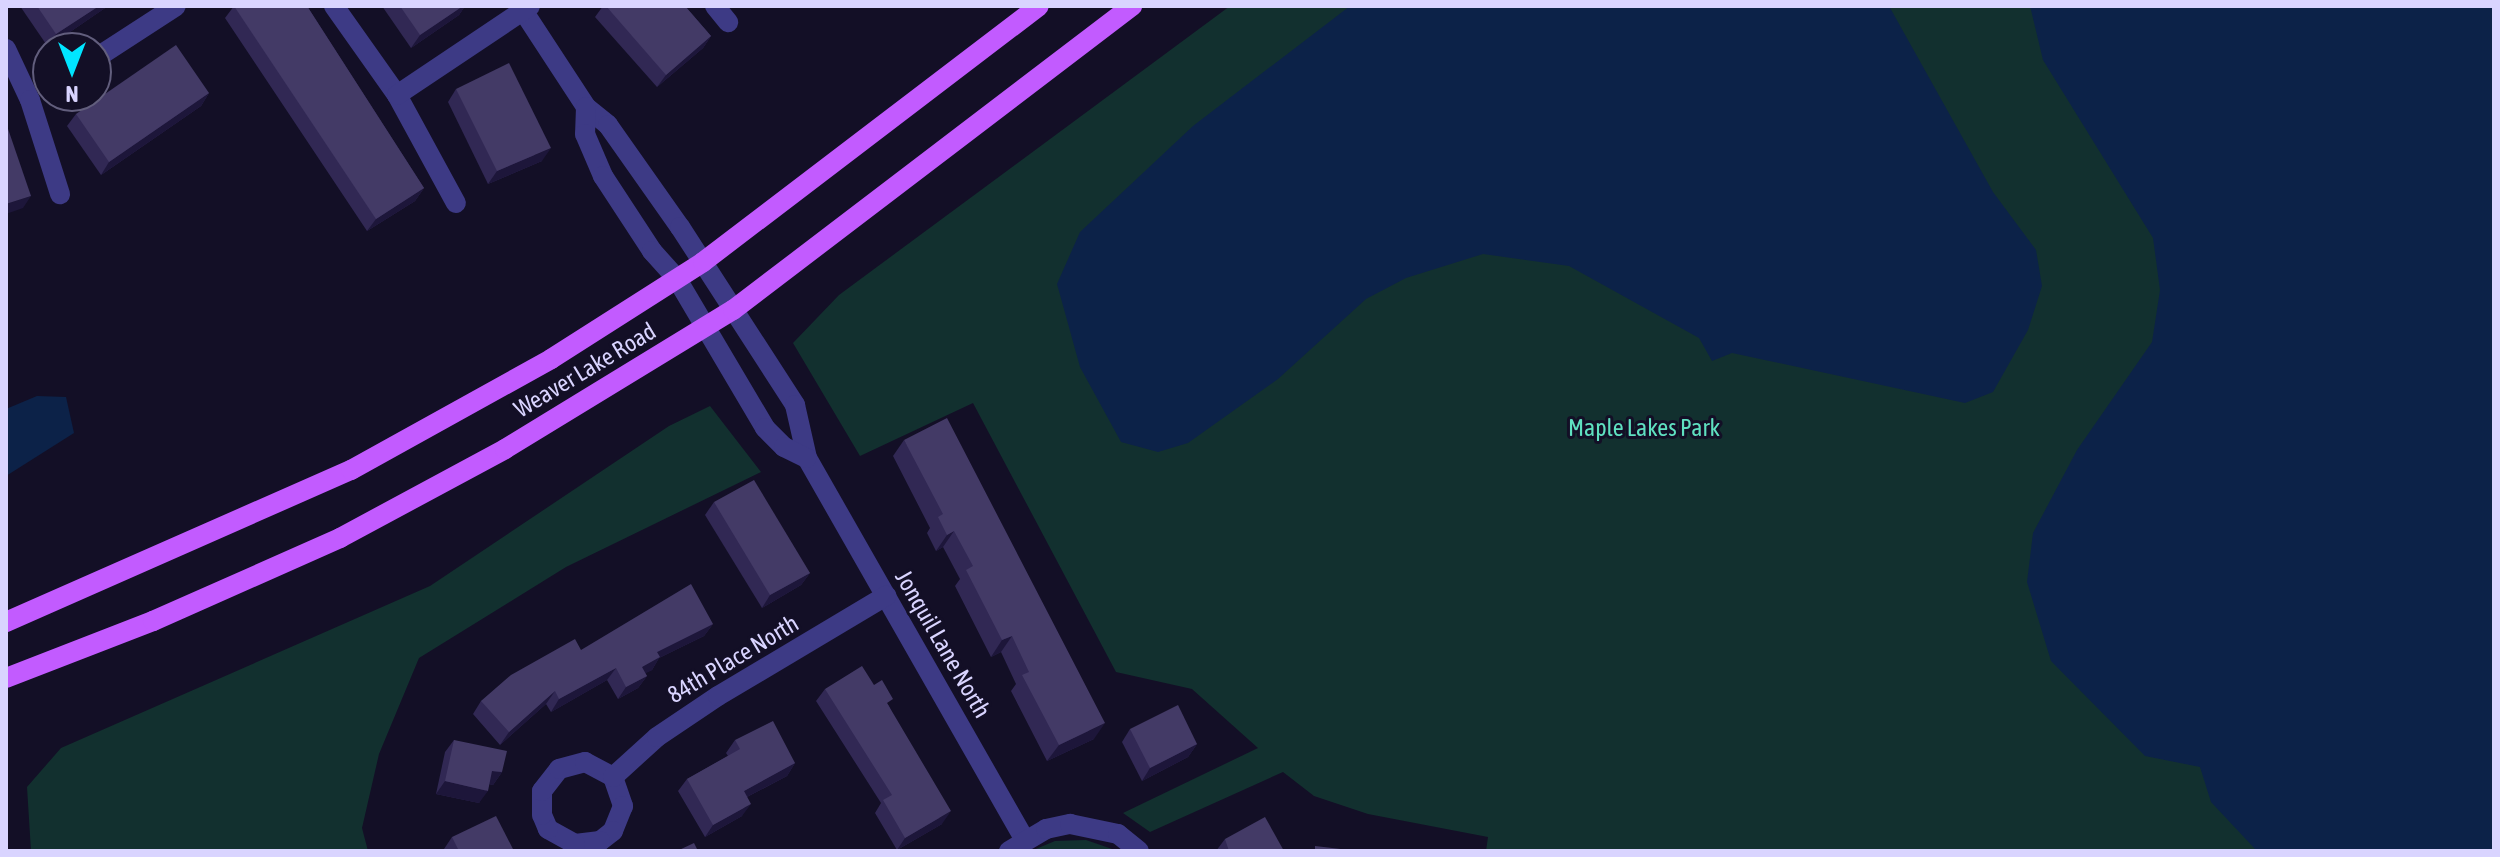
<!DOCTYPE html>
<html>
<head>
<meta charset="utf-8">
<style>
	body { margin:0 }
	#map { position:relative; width:2500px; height:857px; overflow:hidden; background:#130f26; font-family:"Asap Condensed",sans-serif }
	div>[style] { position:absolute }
	.green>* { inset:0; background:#12302f }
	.water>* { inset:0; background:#0c2248 }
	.minor>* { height:20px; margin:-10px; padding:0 10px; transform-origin:10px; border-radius:10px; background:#3d3a85 }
	.major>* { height:20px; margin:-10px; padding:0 10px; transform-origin:10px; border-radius:10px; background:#c25bff }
	.wall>* { inset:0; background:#312854 }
	.shaded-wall>* { inset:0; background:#1d163a }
	.building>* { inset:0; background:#433a66 }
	span { translate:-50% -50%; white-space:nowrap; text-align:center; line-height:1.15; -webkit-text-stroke:6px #130f26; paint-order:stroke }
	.street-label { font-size:24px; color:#d9d4ff }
	.park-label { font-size:24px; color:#5fe0c0 }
	.frame { position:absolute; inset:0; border:8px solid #d9d4ff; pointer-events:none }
	.north { position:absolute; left:32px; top:32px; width:80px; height:80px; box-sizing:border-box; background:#130f26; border:2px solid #625e7d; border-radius:50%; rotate:180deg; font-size:22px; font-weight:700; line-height:32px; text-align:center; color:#d9d4ff }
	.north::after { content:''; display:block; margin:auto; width:28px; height:36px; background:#00e5ff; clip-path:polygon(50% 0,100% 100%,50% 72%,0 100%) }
</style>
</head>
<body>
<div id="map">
	<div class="green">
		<i style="clip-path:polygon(1230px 6px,2494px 6px,2494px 851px,1486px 851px,1488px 837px,1368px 814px,1314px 796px,1283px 772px,1150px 832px,1123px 813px,1258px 748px,1192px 689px,1116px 672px,973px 403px,860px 456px,793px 343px,839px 295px)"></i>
		<i style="clip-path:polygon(710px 406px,761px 472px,566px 567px,419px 658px,379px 754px,362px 828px,368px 851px,31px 851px,27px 787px,61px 748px,430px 586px,669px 426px)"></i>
		<i style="clip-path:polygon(1086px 840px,1118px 851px,1031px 851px,1055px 841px)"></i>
	</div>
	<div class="water">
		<i style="clip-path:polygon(1350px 6px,1889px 6px,1993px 192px,2036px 250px,2042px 286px,2028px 330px,1993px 392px,1965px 403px,1732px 353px,1712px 361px,1699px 338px,1569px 266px,1483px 254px,1406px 278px,1366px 299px,1278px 379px,1188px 443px,1158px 452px,1121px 442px,1080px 367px,1057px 284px,1080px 232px,1193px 126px)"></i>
		<i style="clip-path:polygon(2030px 6px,2494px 6px,2494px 851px,2257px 851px,2211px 802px,2200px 767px,2145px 756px,2051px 661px,2027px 582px,2033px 533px,2077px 450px,2152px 342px,2160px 290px,2153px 238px,2043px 60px)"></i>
		<i style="clip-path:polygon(37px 396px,66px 397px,74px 433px,6px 476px,6px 409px)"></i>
	</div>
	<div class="minor">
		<i style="left:334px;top:6px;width:109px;rotate:54.7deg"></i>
		<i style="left:397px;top:95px;width:123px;rotate:61.4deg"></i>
		<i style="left:520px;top:6px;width:121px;rotate:56.8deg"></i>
		<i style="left:586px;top:107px;width:28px;rotate:39deg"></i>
		<i style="left:608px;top:125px;width:125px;rotate:54.8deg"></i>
		<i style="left:680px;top:227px;width:212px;rotate:57.1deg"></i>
		<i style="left:795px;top:405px;width:54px;rotate:77.2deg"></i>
		<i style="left:807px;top:458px;width:438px;rotate:60.3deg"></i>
		<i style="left:715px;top:6px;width:21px;rotate:51deg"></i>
		<i style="left:6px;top:49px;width:56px;rotate:64.8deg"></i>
		<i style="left:30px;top:100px;width:99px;rotate:72.3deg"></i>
		<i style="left:96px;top:58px;width:95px;rotate:-33deg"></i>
		<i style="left:397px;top:95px;width:160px;rotate:-33.8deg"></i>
		<i style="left:586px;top:107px;width:27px;rotate:92deg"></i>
		<i style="left:585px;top:134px;width:46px;rotate:66.8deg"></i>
		<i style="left:603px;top:176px;width:90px;rotate:56.8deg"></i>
		<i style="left:652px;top:251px;width:38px;rotate:48deg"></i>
		<i style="left:677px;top:279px;width:173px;rotate:59.4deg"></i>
		<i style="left:765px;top:428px;width:27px;rotate:45deg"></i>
		<i style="left:784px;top:447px;width:25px;rotate:26deg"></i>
		<i style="left:613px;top:777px;width:31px;rotate:71deg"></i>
		<i style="left:623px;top:806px;width:27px;rotate:112deg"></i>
		<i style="left:613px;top:831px;width:16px;rotate:142deg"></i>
		<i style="left:600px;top:841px;width:25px;rotate:173deg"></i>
		<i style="left:575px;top:844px;width:31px;rotate:-151deg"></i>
		<i style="left:548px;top:829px;width:15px;rotate:-113deg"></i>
		<i style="left:542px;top:815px;width:24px;rotate:-90deg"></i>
		<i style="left:542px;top:791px;width:28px;rotate:-52deg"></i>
		<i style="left:559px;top:769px;width:27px;rotate:-15deg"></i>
		<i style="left:585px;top:762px;width:32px;rotate:28deg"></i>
		<i style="left:613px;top:777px;width:59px;rotate:-42.3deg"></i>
		<i style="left:657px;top:737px;width:73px;rotate:-33.9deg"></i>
		<i style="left:718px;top:696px;width:196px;rotate:-30.8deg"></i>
		<i style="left:1009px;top:851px;width:43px;rotate:-30.7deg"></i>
		<i style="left:1046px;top:829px;width:25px;rotate:-12deg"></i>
		<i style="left:1070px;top:824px;width:49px;rotate:11.8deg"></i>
		<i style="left:1118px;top:834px;width:27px;rotate:39deg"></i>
	</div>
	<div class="major">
		<i style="left:6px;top:622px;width:377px;rotate:-23.8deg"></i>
		<i style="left:351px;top:470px;width:229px;rotate:-29deg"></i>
		<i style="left:551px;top:359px;width:180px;rotate:-32.5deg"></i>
		<i style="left:703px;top:262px;width:422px;rotate:-37.3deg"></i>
		<i style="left:6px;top:678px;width:158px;rotate:-21.2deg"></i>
		<i style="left:153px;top:621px;width:205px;rotate:-23.9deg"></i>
		<i style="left:340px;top:538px;width:187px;rotate:-28.3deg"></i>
		<i style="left:505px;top:449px;width:267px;rotate:-31.4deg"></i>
		<i style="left:733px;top:310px;width:502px;rotate:-37.3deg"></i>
	</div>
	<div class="wall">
		<i style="clip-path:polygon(20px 6px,108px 6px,48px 47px)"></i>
		<i style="clip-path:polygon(234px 6px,307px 6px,424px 188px,415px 201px,367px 231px,225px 18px)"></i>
		<i style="clip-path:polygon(382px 6px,465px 6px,459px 15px,411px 48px)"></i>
		<i style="clip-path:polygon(603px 6px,685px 6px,711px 36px,703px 48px,657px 87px,595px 17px)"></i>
		<i style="clip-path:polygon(456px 89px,542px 161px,488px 184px,448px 102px)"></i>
		<i style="clip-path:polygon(209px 93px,201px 106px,101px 175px,67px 126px,76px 114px)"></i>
		<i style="clip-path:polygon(904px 440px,1094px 739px,1047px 761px,1011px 691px,1016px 684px,1001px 652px,991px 657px,955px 586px,960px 579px,943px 547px,936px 551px,927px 533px,930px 528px,893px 456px)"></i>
		<i style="clip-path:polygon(714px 502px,810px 573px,801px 585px,762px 608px,705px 515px)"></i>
		<i style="clip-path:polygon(713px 624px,704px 636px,659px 658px,652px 670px,645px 673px,647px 676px,638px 688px,618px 699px,607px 680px,551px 712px,546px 704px,500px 745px,473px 714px,481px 701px,581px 650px)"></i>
		<i style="clip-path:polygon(874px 685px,889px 706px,942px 824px,897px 850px,875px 813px,881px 803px,816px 701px,825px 689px)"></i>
		<i style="clip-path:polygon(1130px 729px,1197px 744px,1188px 757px,1142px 781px,1122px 742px)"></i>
		<i style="clip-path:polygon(454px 740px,502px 772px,493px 785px,489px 784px,479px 803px,436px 794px,445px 752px)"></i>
		<i style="clip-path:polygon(735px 740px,795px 763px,787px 776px,747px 797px,742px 816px,705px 837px,678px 791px,687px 779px,728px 756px,726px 753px)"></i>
		<i style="clip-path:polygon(452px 837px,514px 851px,444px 851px,444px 849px)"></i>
		<i style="clip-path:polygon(1225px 839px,1284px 851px,1216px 851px)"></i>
	</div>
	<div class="shaded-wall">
		<i style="clip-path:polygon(99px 6px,108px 6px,48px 47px,56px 34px)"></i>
		<i style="clip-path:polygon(463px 6px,465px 6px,459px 15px,411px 48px,420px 35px)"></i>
		<i style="clip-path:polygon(711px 36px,703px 48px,657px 87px,666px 75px)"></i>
		<i style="clip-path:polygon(209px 93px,201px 106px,101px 175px,109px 162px)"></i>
		<i style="clip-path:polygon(551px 148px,542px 161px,488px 184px,497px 171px)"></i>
		<i style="clip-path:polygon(424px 188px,415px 201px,367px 231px,376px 219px)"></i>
		<i style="clip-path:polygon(31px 196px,23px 208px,6px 214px,6px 204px)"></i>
		<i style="clip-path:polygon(954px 531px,943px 547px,936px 551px,947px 535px)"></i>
		<i style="clip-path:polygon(810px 573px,801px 585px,762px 608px,770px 595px)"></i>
		<i style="clip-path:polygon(713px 624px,704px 636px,659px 658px,652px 670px,633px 680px,642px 667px,657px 652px)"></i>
		<i style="clip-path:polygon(1012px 636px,1001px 652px,991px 657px,1002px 640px)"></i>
		<i style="clip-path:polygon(616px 668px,607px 680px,551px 712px,559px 699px)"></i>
		<i style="clip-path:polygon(647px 676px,638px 688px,618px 699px,626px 687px)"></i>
		<i style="clip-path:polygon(555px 691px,546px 704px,500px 745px,509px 732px)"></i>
		<i style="clip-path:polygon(1105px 723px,1094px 739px,1047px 761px,1059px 745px)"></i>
		<i style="clip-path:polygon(1197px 744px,1188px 757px,1142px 781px,1150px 768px)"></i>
		<i style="clip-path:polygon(795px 763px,787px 776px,735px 803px,744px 791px)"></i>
		<i style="clip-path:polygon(492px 771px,502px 772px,493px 785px,484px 783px)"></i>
		<i style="clip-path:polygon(445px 781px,488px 791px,479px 803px,436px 794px)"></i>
		<i style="clip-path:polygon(751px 804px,742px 816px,705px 837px,713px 825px)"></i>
		<i style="clip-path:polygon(951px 811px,942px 824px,897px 850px,905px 838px)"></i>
	</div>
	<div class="building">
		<i style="clip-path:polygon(37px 6px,99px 6px,56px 34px)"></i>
		<i style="clip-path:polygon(234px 6px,307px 6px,424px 188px,376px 219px)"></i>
		<i style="clip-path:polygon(400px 6px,463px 6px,420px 35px)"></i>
		<i style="clip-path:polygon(606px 6px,685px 6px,711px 36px,666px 75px)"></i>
		<i style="clip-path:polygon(176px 45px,209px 93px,109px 162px,76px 114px)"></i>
		<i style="clip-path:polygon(509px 63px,551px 148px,497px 171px,456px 89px)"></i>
		<i style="clip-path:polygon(6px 123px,31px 196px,6px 204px)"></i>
		<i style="clip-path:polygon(947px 418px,1105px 723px,1059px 745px,1022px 675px,1029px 672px,1012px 636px,1002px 640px,966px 570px,973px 566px,954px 531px,947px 535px,938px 517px,943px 514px,904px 440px)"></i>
		<i style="clip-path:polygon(754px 480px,810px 573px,770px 595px,714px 502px)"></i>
		<i style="clip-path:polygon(691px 584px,713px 624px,657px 652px,660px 657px,642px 667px,647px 676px,626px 687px,616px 668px,559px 699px,555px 691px,509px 732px,481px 701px,511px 675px,575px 639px,581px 650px)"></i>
		<i style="clip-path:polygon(862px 666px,874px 685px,882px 680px,893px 699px,887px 703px,951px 811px,905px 838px,883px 800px,892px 795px,825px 689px)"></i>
		<i style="clip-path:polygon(1178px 705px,1197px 744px,1150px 768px,1130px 729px)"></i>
		<i style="clip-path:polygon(773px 721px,795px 763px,744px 791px,751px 804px,713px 825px,687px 779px,740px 749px,735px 740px)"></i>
		<i style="clip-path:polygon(454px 740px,507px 751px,502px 772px,492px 771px,488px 791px,445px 781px)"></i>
		<i style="clip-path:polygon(496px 816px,514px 851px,459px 851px,452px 837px)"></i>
		<i style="clip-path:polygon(1265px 817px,1284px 851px,1229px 851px,1225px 839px)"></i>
		<i style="clip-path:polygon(694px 843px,698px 851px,677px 851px)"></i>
		<i style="clip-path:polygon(1315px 846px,1358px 851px,1315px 851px)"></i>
	</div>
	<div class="street-label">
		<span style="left:585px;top:370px;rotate:-31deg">Weaver Lake Road</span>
		<span style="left:943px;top:644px;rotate:60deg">Jonquil Lane North</span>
		<span style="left:733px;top:659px;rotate:-31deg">84th Place North</span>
	</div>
	<div class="park-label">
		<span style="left:1644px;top:428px">Maple Lakes Park</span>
	</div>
	<div class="frame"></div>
	<div class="north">N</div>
</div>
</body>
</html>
